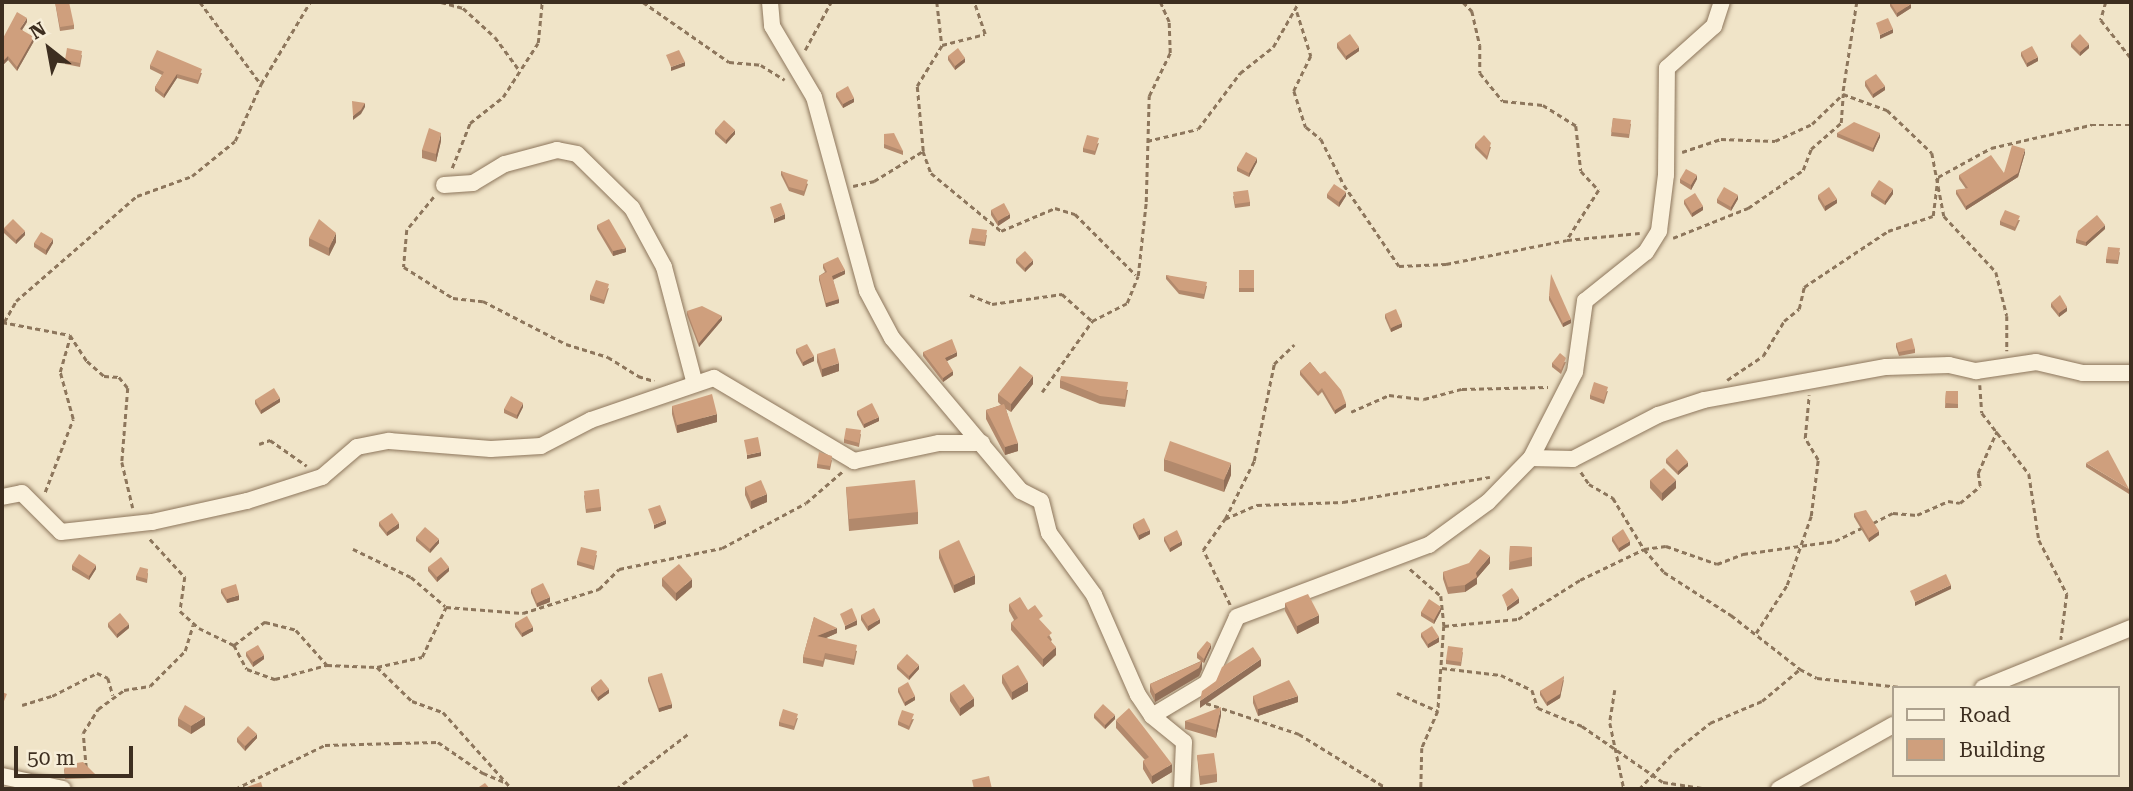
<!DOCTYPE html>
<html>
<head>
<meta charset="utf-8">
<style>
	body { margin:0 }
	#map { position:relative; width:2133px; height:791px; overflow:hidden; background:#f0e4c8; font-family:"Roboto Serif",serif }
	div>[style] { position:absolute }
	.path>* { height:2.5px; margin-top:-1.25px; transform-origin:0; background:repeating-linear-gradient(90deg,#8d765c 0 5px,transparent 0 8.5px) }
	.roads { filter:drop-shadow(0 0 2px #8d765c) drop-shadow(0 0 2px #8d765c) }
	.minor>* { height:16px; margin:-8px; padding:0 8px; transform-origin:8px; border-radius:8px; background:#faf1dc }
	.wall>* { inset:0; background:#b2896c }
	.shaded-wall>* { inset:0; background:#916f58 }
	.building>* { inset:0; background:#cf9f7d }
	span { translate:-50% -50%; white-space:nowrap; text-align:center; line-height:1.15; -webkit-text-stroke:7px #f7eed8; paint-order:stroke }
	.frame { position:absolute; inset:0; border:4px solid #3d2e20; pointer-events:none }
	.legend { position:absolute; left:1892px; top:686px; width:228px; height:91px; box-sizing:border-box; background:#f7eed8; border:2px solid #ada18e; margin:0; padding:9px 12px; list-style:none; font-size:21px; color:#3d2e20 }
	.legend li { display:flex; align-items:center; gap:14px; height:35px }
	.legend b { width:35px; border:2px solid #ada18e }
	.north { position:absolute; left:14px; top:14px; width:70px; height:70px; -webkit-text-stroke:5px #f7eed8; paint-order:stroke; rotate:329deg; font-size:19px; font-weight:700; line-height:28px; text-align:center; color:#3d2e20 }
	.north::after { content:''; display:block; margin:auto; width:24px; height:32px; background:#3d2e20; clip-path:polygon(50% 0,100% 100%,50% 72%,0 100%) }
	.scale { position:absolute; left:14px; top:746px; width:119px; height:32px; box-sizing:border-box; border:4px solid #3d2e20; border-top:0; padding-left:9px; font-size:21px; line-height:24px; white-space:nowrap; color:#3d2e20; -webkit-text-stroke:5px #f7eed8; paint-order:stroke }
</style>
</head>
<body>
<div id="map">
	<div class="path">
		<i style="left:200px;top:2px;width:102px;rotate:53.4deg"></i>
		<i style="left:441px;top:2px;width:23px;rotate:15deg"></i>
		<i style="left:463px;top:8px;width:43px;rotate:42.2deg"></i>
		<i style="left:495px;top:37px;width:42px;rotate:53.7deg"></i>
		<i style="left:643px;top:2px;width:105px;rotate:34.9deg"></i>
		<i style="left:729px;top:62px;width:32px;rotate:5deg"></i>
		<i style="left:761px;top:65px;width:28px;rotate:32deg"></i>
		<i style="left:937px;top:2px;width:43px;rotate:83.4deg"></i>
		<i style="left:1463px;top:2px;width:13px;rotate:45deg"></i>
		<i style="left:1472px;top:11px;width:35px;rotate:77deg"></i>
		<i style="left:1480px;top:45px;width:28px;rotate:90deg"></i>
		<i style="left:1480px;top:73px;width:36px;rotate:51deg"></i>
		<i style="left:1503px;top:101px;width:40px;rotate:5.7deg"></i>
		<i style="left:1543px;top:105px;width:39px;rotate:32deg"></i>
		<i style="left:1576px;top:126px;width:45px;rotate:83.7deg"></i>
		<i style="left:1581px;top:171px;width:26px;rotate:47deg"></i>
		<i style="left:1599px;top:190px;width:59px;rotate:122.6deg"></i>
		<i style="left:1857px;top:2px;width:93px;rotate:98.7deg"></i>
		<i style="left:1843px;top:94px;width:47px;rotate:20deg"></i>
		<i style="left:1887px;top:110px;width:62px;rotate:43.7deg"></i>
		<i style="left:1932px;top:153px;width:64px;rotate:79.2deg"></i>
		<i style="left:1944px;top:216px;width:76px;rotate:47.1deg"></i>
		<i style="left:1996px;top:272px;width:45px;rotate:76deg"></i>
		<i style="left:2007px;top:316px;width:35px;rotate:90deg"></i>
		<i style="left:2106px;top:2px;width:19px;rotate:106deg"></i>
		<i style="left:2101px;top:20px;width:48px;rotate:51.7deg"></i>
		<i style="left:1297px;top:12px;width:46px;rotate:72.3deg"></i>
		<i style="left:1311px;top:56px;width:39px;rotate:116deg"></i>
		<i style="left:1294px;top:91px;width:38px;rotate:72deg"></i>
		<i style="left:1306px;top:127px;width:19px;rotate:39deg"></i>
		<i style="left:1321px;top:139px;width:51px;rotate:63.4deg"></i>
		<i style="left:1344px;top:185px;width:98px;rotate:55.8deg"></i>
		<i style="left:1399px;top:266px;width:47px;rotate:-2.4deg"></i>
		<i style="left:1446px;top:264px;width:123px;rotate:-11.2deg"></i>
		<i style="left:1567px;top:240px;width:73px;rotate:-5.5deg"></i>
		<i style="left:805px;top:50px;width:55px;rotate:-61.6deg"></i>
		<i style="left:1147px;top:141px;width:52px;rotate:-13.2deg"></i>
		<i style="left:1198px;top:129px;width:70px;rotate:-53.1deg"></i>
		<i style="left:1240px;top:73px;width:42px;rotate:-38.2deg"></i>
		<i style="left:1273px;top:47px;width:52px;rotate:-60deg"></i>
		<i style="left:923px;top:151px;width:23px;rotate:70deg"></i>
		<i style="left:931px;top:173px;width:91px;rotate:39.6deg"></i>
		<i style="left:1001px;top:231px;width:59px;rotate:-23.1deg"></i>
		<i style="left:1055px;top:208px;width:21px;rotate:17deg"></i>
		<i style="left:1075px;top:214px;width:86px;rotate:45deg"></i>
		<i style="left:1682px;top:152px;width:41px;rotate:-18.4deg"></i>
		<i style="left:1721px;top:139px;width:54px;rotate:2.1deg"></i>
		<i style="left:1775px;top:141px;width:41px;rotate:-24.7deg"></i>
		<i style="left:1812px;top:124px;width:43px;rotate:-44.1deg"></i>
		<i style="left:452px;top:168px;width:48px;rotate:-68.2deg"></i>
		<i style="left:470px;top:123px;width:42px;rotate:-38.2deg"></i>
		<i style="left:503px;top:97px;width:64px;rotate:-57.1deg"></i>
		<i style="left:538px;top:43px;width:41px;rotate:-84.4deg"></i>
		<i style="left:853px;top:186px;width:22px;rotate:-13deg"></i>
		<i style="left:874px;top:181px;width:57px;rotate:-31.5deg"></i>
		<i style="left:923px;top:151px;width:65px;rotate:-95.3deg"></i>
		<i style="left:917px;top:86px;width:48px;rotate:-58.6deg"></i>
		<i style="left:942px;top:45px;width:44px;rotate:-14.3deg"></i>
		<i style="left:985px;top:34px;width:34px;rotate:-109deg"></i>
		<i style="left:434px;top:197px;width:43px;rotate:129.3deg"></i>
		<i style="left:407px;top:230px;width:37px;rotate:95deg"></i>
		<i style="left:404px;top:267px;width:58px;rotate:32.3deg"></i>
		<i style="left:453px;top:298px;width:30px;rotate:6deg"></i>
		<i style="left:483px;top:301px;width:93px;rotate:27.4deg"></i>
		<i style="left:566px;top:344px;width:44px;rotate:17.2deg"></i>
		<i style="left:608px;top:357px;width:36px;rotate:32deg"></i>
		<i style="left:638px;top:376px;width:17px;rotate:17deg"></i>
		<i style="left:1673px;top:238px;width:81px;rotate:-21.8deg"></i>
		<i style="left:1748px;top:208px;width:67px;rotate:-34.6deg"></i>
		<i style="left:1803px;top:170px;width:22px;rotate:-69deg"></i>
		<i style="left:1811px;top:149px;width:40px;rotate:-41deg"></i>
		<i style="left:1841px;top:123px;width:29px;rotate:-86deg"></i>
		<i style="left:970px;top:295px;width:24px;rotate:22deg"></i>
		<i style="left:992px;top:304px;width:71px;rotate:-8.1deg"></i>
		<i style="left:1062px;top:294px;width:40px;rotate:42deg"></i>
		<i style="left:2px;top:322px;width:69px;rotate:10.8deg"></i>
		<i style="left:70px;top:335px;width:31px;rotate:57deg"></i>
		<i style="left:87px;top:361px;width:23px;rotate:41deg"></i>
		<i style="left:104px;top:376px;width:15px;rotate:4deg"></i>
		<i style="left:119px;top:377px;width:14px;rotate:51deg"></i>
		<i style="left:128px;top:388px;width:74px;rotate:94.6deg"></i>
		<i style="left:122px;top:462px;width:47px;rotate:76.6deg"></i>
		<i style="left:4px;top:322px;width:24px;rotate:-60deg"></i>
		<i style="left:16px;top:301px;width:160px;rotate:-41deg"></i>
		<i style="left:137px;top:196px;width:59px;rotate:-20deg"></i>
		<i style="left:192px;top:176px;width:55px;rotate:-39.1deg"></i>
		<i style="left:235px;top:141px;width:63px;rotate:-65.5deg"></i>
		<i style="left:261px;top:84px;width:96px;rotate:-59.1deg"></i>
		<i style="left:1727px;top:380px;width:43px;rotate:-33.7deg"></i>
		<i style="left:1763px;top:356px;width:41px;rotate:-59deg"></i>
		<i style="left:1784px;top:321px;width:19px;rotate:-39deg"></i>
		<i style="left:1799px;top:309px;width:23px;rotate:-77deg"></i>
		<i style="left:1804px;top:287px;width:101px;rotate:-33.7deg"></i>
		<i style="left:1888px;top:231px;width:47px;rotate:-18.4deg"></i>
		<i style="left:1933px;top:216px;width:39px;rotate:-83deg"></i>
		<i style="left:1938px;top:177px;width:60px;rotate:-28.7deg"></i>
		<i style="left:1991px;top:148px;width:103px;rotate:-13deg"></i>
		<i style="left:2091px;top:125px;width:40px"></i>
		<i style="left:1980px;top:385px;width:28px;rotate:86deg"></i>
		<i style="left:1982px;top:413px;width:77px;rotate:52.4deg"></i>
		<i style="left:2029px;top:474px;width:67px;rotate:81.4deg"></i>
		<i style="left:2039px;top:540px;width:61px;rotate:62.6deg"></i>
		<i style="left:2067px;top:594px;width:46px;rotate:97.4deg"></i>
		<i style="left:1042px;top:392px;width:87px;rotate:-54.8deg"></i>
		<i style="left:1092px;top:321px;width:39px;rotate:-27deg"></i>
		<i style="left:1127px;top:303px;width:29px;rotate:-68deg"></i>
		<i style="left:1138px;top:276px;width:74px;rotate:-83.8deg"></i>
		<i style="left:1146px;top:202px;width:106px;rotate:-88.4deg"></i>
		<i style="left:1149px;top:96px;width:48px;rotate:-64deg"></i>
		<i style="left:1170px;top:53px;width:31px;rotate:-92deg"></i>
		<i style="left:1169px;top:22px;width:22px;rotate:-114deg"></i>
		<i style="left:1351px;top:412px;width:42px;rotate:-24.1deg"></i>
		<i style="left:1389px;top:395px;width:35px;rotate:7deg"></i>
		<i style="left:1424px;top:399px;width:39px;rotate:-15deg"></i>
		<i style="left:1462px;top:389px;width:86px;rotate:-1.3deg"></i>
		<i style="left:259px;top:444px;width:12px;rotate:-20deg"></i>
		<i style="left:270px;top:440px;width:45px;rotate:35.1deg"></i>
		<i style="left:1581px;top:472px;width:14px;rotate:56deg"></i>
		<i style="left:1589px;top:484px;width:28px;rotate:30deg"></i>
		<i style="left:1613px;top:498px;width:60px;rotate:58.7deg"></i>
		<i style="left:1644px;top:549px;width:30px;rotate:49deg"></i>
		<i style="left:1664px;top:572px;width:80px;rotate:32.7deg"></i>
		<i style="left:1731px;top:615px;width:88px;rotate:38deg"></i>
		<i style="left:1800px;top:669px;width:19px;rotate:28deg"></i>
		<i style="left:1817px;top:678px;width:93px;rotate:6.2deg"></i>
		<i style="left:45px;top:492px;width:78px;rotate:-69deg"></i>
		<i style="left:73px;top:419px;width:49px;rotate:-105.5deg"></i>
		<i style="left:60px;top:372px;width:37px;rotate:-74deg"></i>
		<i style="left:1225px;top:519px;width:35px;rotate:-24deg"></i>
		<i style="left:1257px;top:505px;width:86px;rotate:-2deg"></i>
		<i style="left:1343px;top:502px;width:149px;rotate:-9.7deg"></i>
		<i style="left:1873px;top:523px;width:22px;rotate:-27deg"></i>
		<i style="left:1893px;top:513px;width:24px;rotate:5deg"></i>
		<i style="left:1917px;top:515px;width:34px;rotate:-24deg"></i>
		<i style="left:1948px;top:501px;width:12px;rotate:9deg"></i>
		<i style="left:1960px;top:503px;width:26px;rotate:-40deg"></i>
		<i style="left:1980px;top:486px;width:13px;rotate:-99deg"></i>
		<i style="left:1978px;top:473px;width:46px;rotate:-65.7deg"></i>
		<i style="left:150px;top:539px;width:52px;rotate:47.4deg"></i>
		<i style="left:185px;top:577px;width:34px;rotate:98deg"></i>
		<i style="left:180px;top:611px;width:25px;rotate:42deg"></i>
		<i style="left:199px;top:628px;width:39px;rotate:26deg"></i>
		<i style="left:234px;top:645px;width:27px;rotate:62deg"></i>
		<i style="left:247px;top:669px;width:30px;rotate:20deg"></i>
		<i style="left:275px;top:679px;width:54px;rotate:-15.1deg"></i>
		<i style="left:353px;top:549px;width:64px;rotate:25.8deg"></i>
		<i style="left:411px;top:577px;width:45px;rotate:40.5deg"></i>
		<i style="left:1410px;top:569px;width:41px;rotate:41.1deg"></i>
		<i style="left:1441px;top:596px;width:30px;rotate:84deg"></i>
		<i style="left:1444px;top:626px;width:85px;rotate:94deg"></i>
		<i style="left:1438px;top:711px;width:40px;rotate:113.4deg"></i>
		<i style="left:1422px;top:748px;width:41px;rotate:91.4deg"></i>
		<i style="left:1230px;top:605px;width:61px;rotate:-116.1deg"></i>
		<i style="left:1203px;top:550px;width:38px;rotate:-55deg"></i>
		<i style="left:1225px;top:519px;width:65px;rotate:-63.4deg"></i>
		<i style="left:1254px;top:461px;width:99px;rotate:-78.3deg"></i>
		<i style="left:1274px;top:364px;width:28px;rotate:-44deg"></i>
		<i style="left:1444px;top:626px;width:74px;rotate:-5.4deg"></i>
		<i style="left:1518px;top:619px;width:73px;rotate:-32.2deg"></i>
		<i style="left:1580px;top:580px;width:71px;rotate:-25.8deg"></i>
		<i style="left:1644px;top:549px;width:22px;rotate:-8deg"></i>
		<i style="left:1666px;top:546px;width:54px;rotate:19.4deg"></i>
		<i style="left:1717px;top:564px;width:28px;rotate:-21deg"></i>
		<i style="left:1743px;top:554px;width:93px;rotate:-8deg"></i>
		<i style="left:1835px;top:541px;width:32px;rotate:-26deg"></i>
		<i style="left:1756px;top:633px;width:57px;rotate:-57.1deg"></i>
		<i style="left:1787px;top:585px;width:73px;rotate:-70.8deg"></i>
		<i style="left:1811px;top:516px;width:56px;rotate:-82.9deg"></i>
		<i style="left:1818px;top:460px;width:26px;rotate:-121deg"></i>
		<i style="left:1805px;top:438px;width:43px;rotate:-84.7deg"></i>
		<i style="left:234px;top:645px;width:39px;rotate:-37deg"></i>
		<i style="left:265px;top:622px;width:32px;rotate:14deg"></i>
		<i style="left:296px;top:630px;width:47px;rotate:48.5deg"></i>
		<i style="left:327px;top:665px;width:50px;rotate:2.3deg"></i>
		<i style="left:377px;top:667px;width:49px;rotate:44.2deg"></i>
		<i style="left:412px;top:701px;width:33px;rotate:20deg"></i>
		<i style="left:443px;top:712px;width:103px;rotate:48.1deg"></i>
		<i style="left:377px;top:667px;width:46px;rotate:-12.5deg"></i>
		<i style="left:422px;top:657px;width:55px;rotate:-64.4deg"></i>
		<i style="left:446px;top:607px;width:77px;rotate:4.5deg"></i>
		<i style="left:523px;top:613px;width:80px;rotate:-17.5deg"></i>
		<i style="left:599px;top:589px;width:28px;rotate:-45deg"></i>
		<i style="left:619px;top:569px;width:105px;rotate:-11.5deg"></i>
		<i style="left:722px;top:548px;width:95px;rotate:-28.2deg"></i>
		<i style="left:806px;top:503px;width:49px;rotate:-40.9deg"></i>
		<i style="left:1442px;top:668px;width:59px;rotate:6.8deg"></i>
		<i style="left:1501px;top:675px;width:34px;rotate:26deg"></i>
		<i style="left:1532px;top:690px;width:19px;rotate:72deg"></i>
		<i style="left:1538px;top:708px;width:48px;rotate:22.2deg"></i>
		<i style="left:1582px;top:726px;width:98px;rotate:34.7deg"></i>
		<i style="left:1663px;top:782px;width:46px;rotate:8.8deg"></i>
		<i style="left:1615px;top:690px;width:33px;rotate:99deg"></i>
		<i style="left:1610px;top:723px;width:67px;rotate:78deg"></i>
		<i style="left:1397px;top:693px;width:45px;rotate:23.7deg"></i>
		<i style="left:1206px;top:703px;width:98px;rotate:18.4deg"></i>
		<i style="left:1299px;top:734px;width:105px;rotate:31.7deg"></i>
		<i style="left:22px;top:705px;width:31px;rotate:-17deg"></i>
		<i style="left:52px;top:696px;width:51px;rotate:-27.1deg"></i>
		<i style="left:97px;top:673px;width:12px;rotate:24deg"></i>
		<i style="left:108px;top:678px;width:18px;rotate:74deg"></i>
		<i style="left:86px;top:768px;width:35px;rotate:-95deg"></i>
		<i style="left:83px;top:733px;width:28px;rotate:-58deg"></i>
		<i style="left:98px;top:709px;width:32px;rotate:-36deg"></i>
		<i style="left:124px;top:690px;width:26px;rotate:-9deg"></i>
		<i style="left:150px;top:686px;width:49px;rotate:-45deg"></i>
		<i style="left:185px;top:651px;width:27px;rotate:-73deg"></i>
		<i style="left:235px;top:789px;width:100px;rotate:-26.1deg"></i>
		<i style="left:325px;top:745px;width:72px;rotate:-1.6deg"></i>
		<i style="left:397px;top:743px;width:41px;rotate:-1.4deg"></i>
		<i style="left:438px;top:742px;width:55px;rotate:34.6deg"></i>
		<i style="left:483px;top:773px;width:26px;rotate:23deg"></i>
		<i style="left:616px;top:789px;width:91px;rotate:-37.4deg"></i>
		<i style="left:1639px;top:789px;width:52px;rotate:-46.5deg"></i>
		<i style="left:1675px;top:751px;width:45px;rotate:-38.7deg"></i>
		<i style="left:1710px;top:723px;width:56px;rotate:-22.9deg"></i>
		<i style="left:1762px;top:701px;width:50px;rotate:-40.1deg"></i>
	</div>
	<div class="roads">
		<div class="minor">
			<i style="left:770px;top:2px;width:24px;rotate:85deg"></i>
			<i style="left:772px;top:26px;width:82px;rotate:59.4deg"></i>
			<i style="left:814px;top:97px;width:201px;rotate:74.7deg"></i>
			<i style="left:867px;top:291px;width:53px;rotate:62deg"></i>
			<i style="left:892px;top:338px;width:200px;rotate:49.9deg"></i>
			<i style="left:1021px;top:491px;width:22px;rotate:27deg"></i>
			<i style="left:1041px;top:501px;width:33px;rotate:76deg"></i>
			<i style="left:1049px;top:533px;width:77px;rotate:54deg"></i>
			<i style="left:1094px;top:595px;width:109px;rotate:66.3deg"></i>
			<i style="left:1138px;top:695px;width:25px;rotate:56deg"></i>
			<i style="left:1152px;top:716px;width:41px;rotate:39.1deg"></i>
			<i style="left:1184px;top:742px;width:47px;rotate:92.4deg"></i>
			<i style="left:444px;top:185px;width:29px;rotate:-4deg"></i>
			<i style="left:473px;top:183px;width:37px;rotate:-31deg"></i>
			<i style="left:505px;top:164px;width:54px;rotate:-15.1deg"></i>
			<i style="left:557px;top:150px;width:20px;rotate:11deg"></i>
			<i style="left:577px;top:154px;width:77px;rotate:44.5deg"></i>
			<i style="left:632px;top:208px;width:67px;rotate:61.5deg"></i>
			<i style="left:664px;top:267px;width:121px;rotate:75.2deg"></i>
			<i style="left:1531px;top:458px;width:42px;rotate:1.4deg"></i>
			<i style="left:1573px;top:459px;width:96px;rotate:-27.4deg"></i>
			<i style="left:1658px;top:415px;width:48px;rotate:-18.1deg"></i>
			<i style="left:1704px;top:400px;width:185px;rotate:-10.3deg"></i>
			<i style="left:1886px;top:367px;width:63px;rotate:-1.8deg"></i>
			<i style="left:1949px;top:365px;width:28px;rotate:13deg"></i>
			<i style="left:1976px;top:371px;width:61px;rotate:-8.5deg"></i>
			<i style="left:2036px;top:362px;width:48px;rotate:13.2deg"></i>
			<i style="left:2083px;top:373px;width:48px"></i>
			<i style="left:2px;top:497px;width:20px;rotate:-11deg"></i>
			<i style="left:22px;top:493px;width:55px;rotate:45deg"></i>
			<i style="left:61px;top:532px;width:92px;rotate:-6.3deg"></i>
			<i style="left:152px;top:522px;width:97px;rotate:-12.5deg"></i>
			<i style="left:247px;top:501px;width:79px;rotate:-17.7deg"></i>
			<i style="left:322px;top:477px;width:46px;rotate:-40.6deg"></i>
			<i style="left:357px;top:447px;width:33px;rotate:-11deg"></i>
			<i style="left:389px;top:441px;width:102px;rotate:4.5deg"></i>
			<i style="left:491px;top:449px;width:50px;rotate:-3.4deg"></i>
			<i style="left:541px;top:446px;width:56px;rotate:-27.5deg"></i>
			<i style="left:591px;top:420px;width:130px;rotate:-18.9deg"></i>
			<i style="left:714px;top:378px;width:163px;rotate:30.7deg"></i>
			<i style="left:854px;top:461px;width:87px;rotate:-12deg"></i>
			<i style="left:939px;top:443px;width:43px"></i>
			<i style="left:1983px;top:688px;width:160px;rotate:-22.1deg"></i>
			<i style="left:1152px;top:716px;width:64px;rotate:-31deg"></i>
			<i style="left:1207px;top:683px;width:72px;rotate:-65.6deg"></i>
			<i style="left:1237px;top:617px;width:205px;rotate:-20.6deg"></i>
			<i style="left:1429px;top:545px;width:73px;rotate:-36.1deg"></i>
			<i style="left:1488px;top:502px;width:62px;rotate:-45.7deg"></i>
			<i style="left:1531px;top:458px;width:97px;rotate:-62.9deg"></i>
			<i style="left:1575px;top:372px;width:72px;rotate:-82deg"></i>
			<i style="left:1585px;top:301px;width:78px;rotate:-38.8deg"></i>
			<i style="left:1646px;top:252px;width:25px;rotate:-58deg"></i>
			<i style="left:1659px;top:231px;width:56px;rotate:-82.9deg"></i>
			<i style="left:1666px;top:175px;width:107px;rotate:-89.5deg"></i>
			<i style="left:1667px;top:68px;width:63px;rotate:-41.8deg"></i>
			<i style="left:1714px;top:26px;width:25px;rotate:-72deg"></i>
			<i style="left:2px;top:776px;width:62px;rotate:12deg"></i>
			<i style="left:1779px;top:789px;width:131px;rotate:-29.3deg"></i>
		</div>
	</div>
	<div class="wall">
		<i style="clip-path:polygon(55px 2px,74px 25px,74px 29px,60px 31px)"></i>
		<i style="clip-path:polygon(1890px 2px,1911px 8px,1897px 17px,1890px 6px)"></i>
		<i style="clip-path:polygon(27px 22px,22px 30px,34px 41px,17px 71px,8px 60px,2px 66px,2px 40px)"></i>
		<i style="clip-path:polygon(1337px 43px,1359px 51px,1346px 60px,1337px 48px)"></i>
		<i style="clip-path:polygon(2071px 43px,2089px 48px,2080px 56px,2071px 47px)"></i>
		<i style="clip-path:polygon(2021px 52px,2038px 61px,2027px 67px,2021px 56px)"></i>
		<i style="clip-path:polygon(82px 55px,80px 67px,65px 64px,65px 60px)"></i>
		<i style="clip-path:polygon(948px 56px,965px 62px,955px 70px,948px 60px)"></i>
		<i style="clip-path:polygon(150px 65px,202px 73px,198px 84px,177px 78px,164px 98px,155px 91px,155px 87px,162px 75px,150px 69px)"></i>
		<i style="clip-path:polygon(1865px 81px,1885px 90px,1873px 98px,1865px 86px)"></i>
		<i style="clip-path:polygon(836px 93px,854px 102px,843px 108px,836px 97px)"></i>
		<i style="clip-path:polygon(1613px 118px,1631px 124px,1629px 138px,1611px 136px)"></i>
		<i style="clip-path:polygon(715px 130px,735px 134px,726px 144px,715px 134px)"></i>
		<i style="clip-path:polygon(1837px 133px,1880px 137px,1873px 152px,1837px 137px)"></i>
		<i style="clip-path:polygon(884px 134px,903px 151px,903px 155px,884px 148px)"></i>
		<i style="clip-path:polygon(441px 141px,436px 162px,422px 158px,422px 150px)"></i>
		<i style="clip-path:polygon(1099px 143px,1095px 155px,1083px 152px,1083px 148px)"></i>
		<i style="clip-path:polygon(1475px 144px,1491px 147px,1487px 160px,1475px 148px)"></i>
		<i style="clip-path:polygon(2025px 153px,2018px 177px,1966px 210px,1956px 194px,1956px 190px,1966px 189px,1959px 179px,1959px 175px,2004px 173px)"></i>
		<i style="clip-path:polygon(1257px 162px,1249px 177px,1237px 171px,1237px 167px)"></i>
		<i style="clip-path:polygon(781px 171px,808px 184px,804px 196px,789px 191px,781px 175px)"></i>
		<i style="clip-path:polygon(1680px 179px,1697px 179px,1691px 190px,1680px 183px)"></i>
		<i style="clip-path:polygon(1871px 192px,1893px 194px,1885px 205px,1871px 196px)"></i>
		<i style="clip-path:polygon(1327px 194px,1346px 196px,1339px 207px,1327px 198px)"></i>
		<i style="clip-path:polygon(1818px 195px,1837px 203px,1825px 211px,1818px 199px)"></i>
		<i style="clip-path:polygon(1233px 196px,1250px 202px,1250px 206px,1235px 208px)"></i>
		<i style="clip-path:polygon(1717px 199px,1738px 199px,1731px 211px,1717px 203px)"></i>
		<i style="clip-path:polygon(1684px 200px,1703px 210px,1692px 217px,1684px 204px)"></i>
		<i style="clip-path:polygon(991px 210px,1010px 218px,998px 226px,991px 215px)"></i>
		<i style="clip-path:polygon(2020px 220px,2015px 231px,2000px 225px,2000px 221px)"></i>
		<i style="clip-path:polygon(597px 225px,626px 252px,613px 256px,597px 229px)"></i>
		<i style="clip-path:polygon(4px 228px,25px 235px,16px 244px,4px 233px)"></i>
		<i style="clip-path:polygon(2105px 229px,2086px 246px,2076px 243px,2076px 239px)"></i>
		<i style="clip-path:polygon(987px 235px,985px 246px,969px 244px,969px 240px)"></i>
		<i style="clip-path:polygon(309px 238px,336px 242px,329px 256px,309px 246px)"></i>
		<i style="clip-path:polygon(34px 243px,53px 243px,46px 255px,34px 247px)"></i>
		<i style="clip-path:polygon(2120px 252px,2118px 264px,2106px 263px,2106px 259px)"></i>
		<i style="clip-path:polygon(1016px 259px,1033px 264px,1025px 272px,1016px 263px)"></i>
		<i style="clip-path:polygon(823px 264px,845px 274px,833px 280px,839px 303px,826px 307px,819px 280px,819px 276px,825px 272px,823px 268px)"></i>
		<i style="clip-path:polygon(1239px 270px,1254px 270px,1254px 292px,1239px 292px)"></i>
		<i style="clip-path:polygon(1166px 275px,1207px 286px,1204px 299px,1179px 294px,1166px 279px)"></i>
		<i style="clip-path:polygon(609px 288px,604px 304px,590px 300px,590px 295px)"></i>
		<i style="clip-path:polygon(1549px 295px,1571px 323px,1563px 327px,1549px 300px)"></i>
		<i style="clip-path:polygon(2051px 303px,2067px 311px,2059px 317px,2051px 307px)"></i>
		<i style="clip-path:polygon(687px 311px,722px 320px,699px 347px,687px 315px)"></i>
		<i style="clip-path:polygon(1385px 314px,1402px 327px,1391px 332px,1385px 318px)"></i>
		<i style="clip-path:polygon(1896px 343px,1915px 349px,1915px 353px,1899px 356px,1896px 347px)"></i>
		<i style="clip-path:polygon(796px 349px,814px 361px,803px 366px,796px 353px)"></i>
		<i style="clip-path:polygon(923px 352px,957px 356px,947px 361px,953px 375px,943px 382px,923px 356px)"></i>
		<i style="clip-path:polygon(817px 354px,839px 371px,822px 377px,817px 362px)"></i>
		<i style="clip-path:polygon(1310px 362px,1346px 407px,1335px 414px,1322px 392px,1318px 396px,1300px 375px,1300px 371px)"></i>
		<i style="clip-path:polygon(1566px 362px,1561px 374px,1552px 367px,1552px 363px)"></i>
		<i style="clip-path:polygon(1060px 380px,1128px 390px,1125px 407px,1100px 404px,1060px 388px)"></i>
		<i style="clip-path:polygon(1033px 384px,1011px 412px,1006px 409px,1018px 451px,1005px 455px,986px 419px,986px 410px,1001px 405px,998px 402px,998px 394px)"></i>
		<i style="clip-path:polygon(1608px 391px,1604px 404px,1590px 399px,1590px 395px)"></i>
		<i style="clip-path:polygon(1946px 391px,1958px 391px,1958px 408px,1945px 408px)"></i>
		<i style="clip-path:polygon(255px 400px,280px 402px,261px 414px,255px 404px)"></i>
		<i style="clip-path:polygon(672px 406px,717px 422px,677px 433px,672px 414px)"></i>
		<i style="clip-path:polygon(523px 407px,517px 419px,504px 413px,504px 409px)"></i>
		<i style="clip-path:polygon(857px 411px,879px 421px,864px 428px,857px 415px)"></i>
		<i style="clip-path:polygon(861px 434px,859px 447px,844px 443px,844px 439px)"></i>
		<i style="clip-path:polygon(1164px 459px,1231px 475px,1224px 492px,1164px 471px)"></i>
		<i style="clip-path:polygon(1666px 459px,1688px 466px,1678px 475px,1666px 463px)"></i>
		<i style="clip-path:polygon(832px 460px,830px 470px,817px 468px,817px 464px)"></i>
		<i style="clip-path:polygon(2086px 463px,2129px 489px,2129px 494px,2086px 467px)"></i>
		<i style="clip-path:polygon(1650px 480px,1676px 488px,1662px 501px,1650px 488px)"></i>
		<i style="clip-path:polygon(745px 487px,767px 502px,751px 509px,745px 495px)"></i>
		<i style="clip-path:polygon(846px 487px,918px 512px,918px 524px,849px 531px)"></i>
		<i style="clip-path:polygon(584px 495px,601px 507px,601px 511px,586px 513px)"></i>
		<i style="clip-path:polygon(1854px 513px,1879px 535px,1869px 542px,1854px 517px)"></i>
		<i style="clip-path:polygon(379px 522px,399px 528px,387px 536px,379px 526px)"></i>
		<i style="clip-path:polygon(1133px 524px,1150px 534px,1139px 540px,1133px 528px)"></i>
		<i style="clip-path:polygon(416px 537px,439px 543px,430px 553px,416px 541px)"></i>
		<i style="clip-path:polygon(1164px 537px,1182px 545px,1170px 552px,1164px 541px)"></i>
		<i style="clip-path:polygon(1612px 537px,1630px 545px,1619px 552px,1612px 541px)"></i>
		<i style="clip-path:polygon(1510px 546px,1532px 547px,1532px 566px,1509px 570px)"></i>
		<i style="clip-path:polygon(939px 550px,975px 584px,954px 593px,939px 558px)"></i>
		<i style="clip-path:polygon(597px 555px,594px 570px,577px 565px,577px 561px)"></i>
		<i style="clip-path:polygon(1490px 563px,1477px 578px,1477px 584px,1465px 592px,1448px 594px,1443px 579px,1443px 572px)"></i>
		<i style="clip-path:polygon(72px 565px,96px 569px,89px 580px,72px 570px)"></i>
		<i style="clip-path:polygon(428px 567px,449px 571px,437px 582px,428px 571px)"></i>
		<i style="clip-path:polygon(148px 573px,147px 583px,136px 580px,136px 576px)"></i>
		<i style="clip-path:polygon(662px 578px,692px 587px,676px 601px,662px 586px)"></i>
		<i style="clip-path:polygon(221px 589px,239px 600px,227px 603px,221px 593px)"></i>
		<i style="clip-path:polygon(531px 589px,550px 602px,537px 607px,531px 593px)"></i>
		<i style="clip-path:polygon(1285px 603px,1319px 623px,1297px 634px,1285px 611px)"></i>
		<i style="clip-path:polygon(1009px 604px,1028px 610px,1043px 624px,1052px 640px,1051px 641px,1056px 655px,1043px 667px,1011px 630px,1011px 623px,1014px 620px,1009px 611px)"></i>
		<i style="clip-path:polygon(1441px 611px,1434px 624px,1421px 616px,1421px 612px)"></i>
		<i style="clip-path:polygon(861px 615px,880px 623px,868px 631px,861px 620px)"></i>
		<i style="clip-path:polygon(814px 617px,837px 633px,826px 638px,857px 651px,854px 665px,825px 659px,823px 667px,803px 663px,803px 657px)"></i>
		<i style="clip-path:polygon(108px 623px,129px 628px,117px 638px,108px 627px)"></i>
		<i style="clip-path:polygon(515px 623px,533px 631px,522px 637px,515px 627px)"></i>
		<i style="clip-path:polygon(1421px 633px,1439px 642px,1428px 648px,1421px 637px)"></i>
		<i style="clip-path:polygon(1211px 648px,1204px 663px,1202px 662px,1202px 669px,1199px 676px,1155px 702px,1150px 692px,1150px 684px,1201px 661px,1197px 658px,1197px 653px)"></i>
		<i style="clip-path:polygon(246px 652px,264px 659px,253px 667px,246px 656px)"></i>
		<i style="clip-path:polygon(1463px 652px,1461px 666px,1446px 664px,1446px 660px)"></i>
		<i style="clip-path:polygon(897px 665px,919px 669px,909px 680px,897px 669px)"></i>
		<i style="clip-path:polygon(1002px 675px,1028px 691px,1012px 700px,1002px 683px)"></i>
		<i style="clip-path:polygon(648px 677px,672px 708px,659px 712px,648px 681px)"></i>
		<i style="clip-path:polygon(1564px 680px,1560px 698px,1547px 706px,1540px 695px,1540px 691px)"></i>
		<i style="clip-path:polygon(591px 687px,609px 693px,598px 701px,591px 691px)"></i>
		<i style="clip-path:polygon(898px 688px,915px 700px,905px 706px,898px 692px)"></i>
		<i style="clip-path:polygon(950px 693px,974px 706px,960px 716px,950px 701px)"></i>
		<i style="clip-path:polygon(1253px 696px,1298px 702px,1258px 716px,1253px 703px)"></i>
		<i style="clip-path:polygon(1094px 714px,1115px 719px,1105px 729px,1094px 718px)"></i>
		<i style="clip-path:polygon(1221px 715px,1216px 738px,1185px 729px,1185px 721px)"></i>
		<i style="clip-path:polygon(178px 718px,205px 725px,191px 734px,178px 726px)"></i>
		<i style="clip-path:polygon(798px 718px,794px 730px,779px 726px,779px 722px)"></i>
		<i style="clip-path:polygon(914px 719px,909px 730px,898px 725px,898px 721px)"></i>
		<i style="clip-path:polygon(1116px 720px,1172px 772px,1152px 784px,1143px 769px,1143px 761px,1145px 760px,1116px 728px)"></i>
		<i style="clip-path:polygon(237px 738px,257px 738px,245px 751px,237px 742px)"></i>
		<i style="clip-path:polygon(1197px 755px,1217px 774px,1217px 782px,1200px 785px)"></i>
		<i style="clip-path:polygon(64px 769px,95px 774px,95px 778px,65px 779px)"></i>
	</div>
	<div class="shaded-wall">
		<i style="clip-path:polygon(1911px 4px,1911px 8px,1897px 17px,1897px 13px)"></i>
		<i style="clip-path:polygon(27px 18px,27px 22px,20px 33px,20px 29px)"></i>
		<i style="clip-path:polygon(1893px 29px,1893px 33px,1880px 39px,1880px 35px)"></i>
		<i style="clip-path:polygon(34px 37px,34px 41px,17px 71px,17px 67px)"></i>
		<i style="clip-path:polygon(2089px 44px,2089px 48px,2080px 56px,2080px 52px)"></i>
		<i style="clip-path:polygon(1359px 47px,1359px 51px,1346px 60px,1346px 56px)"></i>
		<i style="clip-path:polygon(8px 56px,8px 60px,2px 66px,2px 62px)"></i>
		<i style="clip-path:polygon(2038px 57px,2038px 61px,2027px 67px,2027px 63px)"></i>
		<i style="clip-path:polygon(965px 58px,965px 62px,955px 70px,955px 66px)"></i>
		<i style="clip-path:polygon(685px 62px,685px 66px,671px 71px,671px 67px)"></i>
		<i style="clip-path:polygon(177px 74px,177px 78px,164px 98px,164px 94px)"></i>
		<i style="clip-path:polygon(1885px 86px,1885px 90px,1873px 98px,1873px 94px)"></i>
		<i style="clip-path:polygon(854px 98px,854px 102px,843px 108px,843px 104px)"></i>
		<i style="clip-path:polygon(365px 103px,365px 107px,361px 114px,353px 120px,353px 116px)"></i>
		<i style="clip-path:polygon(735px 130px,735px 134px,726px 144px,726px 140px)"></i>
		<i style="clip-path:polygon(441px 133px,441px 141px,436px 162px,436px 154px)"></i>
		<i style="clip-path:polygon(1880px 133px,1880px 137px,1873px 152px,1873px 148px)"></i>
		<i style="clip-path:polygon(2025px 149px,2025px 153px,2018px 177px,1966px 210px,1966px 206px,2018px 173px)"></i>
		<i style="clip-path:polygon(1257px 158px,1257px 162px,1249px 177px,1249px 173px)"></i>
		<i style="clip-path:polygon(1697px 175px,1697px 179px,1691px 190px,1691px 185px)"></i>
		<i style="clip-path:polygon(1893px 189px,1893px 194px,1885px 205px,1885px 201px)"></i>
		<i style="clip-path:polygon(1346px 192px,1346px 196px,1339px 207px,1339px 202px)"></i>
		<i style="clip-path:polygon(1738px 195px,1738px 199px,1731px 211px,1731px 207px)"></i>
		<i style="clip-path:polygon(1837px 199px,1837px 203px,1825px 211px,1825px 206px)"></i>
		<i style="clip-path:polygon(1703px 206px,1703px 210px,1692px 217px,1692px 213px)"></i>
		<i style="clip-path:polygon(785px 214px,785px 219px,774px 223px,774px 219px)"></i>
		<i style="clip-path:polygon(1010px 214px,1010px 218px,998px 226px,998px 221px)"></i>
		<i style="clip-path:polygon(2105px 225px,2105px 229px,2086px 246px,2086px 242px)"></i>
		<i style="clip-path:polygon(25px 231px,25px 235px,16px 244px,16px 240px)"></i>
		<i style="clip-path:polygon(336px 233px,336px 242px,329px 256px,329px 248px)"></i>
		<i style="clip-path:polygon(53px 239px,53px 243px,46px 255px,46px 250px)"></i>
		<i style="clip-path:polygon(626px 248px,626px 252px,613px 256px,613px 251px)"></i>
		<i style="clip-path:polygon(1033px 260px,1033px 264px,1025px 272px,1025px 268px)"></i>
		<i style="clip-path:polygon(845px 270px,845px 274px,832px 280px,832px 276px)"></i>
		<i style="clip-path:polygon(839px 299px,839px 303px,826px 307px,826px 303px)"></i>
		<i style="clip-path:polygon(2067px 307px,2067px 311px,2059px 317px,2059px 313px)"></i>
		<i style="clip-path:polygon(722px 316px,722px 320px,699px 347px,699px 343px)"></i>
		<i style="clip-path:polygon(1571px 319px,1571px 323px,1563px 327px,1563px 323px)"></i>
		<i style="clip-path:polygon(1402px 323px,1402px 327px,1391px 332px,1391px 328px)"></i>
		<i style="clip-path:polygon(957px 352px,957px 356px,945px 362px,945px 358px)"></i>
		<i style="clip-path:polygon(814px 356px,814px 361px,803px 366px,803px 362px)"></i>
		<i style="clip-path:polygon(839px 363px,839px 371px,822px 377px,822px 369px)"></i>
		<i style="clip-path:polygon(953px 371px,953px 375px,943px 382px,943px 378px)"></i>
		<i style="clip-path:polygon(1033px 376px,1033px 384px,1011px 412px,1011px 404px)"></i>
		<i style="clip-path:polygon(280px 398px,280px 402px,261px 414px,261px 410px)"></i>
		<i style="clip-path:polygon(523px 403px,523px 407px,517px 419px,517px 415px)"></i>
		<i style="clip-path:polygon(1346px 403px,1346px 407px,1335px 414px,1335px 410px)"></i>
		<i style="clip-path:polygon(717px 414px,717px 422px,677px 433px,677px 425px)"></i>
		<i style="clip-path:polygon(879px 417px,879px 421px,864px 428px,864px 424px)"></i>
		<i style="clip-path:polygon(1018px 443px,1018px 451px,1005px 455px,1005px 447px)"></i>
		<i style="clip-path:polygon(761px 452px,761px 456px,747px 459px,747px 455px)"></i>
		<i style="clip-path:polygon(1688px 462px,1688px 466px,1678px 475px,1678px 471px)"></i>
		<i style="clip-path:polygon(1231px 463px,1231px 475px,1224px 492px,1224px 480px)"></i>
		<i style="clip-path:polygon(1676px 480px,1676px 488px,1662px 501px,1662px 493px)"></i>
		<i style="clip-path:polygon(767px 494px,767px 502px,751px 509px,751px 501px)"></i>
		<i style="clip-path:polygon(666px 520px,666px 524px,654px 529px,654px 525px)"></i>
		<i style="clip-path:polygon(399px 523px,399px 528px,387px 536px,387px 532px)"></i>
		<i style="clip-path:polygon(1150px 530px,1150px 534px,1139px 540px,1139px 535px)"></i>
		<i style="clip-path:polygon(1879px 531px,1879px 535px,1869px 542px,1869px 538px)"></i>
		<i style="clip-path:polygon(439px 539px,439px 543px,430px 553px,430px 549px)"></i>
		<i style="clip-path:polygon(1182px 541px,1182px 545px,1170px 552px,1170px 548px)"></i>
		<i style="clip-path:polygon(1630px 541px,1630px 545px,1619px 552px,1619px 548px)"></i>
		<i style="clip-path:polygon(1490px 556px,1490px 563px,1477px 578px,1477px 584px,1465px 592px,1465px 585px)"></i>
		<i style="clip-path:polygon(96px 565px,96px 569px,89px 580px,89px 576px)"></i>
		<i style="clip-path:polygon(449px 567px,449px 571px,437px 582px,437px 577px)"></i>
		<i style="clip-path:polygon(975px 575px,975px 584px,954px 593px,954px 585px)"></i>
		<i style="clip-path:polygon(692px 579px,692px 587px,676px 601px,676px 593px)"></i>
		<i style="clip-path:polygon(1951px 585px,1951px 589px,1915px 606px,1915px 602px)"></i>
		<i style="clip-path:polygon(239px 595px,239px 600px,227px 603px,227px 599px)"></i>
		<i style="clip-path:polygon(550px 597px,550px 602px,537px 607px,537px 603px)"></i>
		<i style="clip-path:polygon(1519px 598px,1519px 603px,1507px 611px,1507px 607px)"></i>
		<i style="clip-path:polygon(1441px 607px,1441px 611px,1434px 624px,1434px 620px)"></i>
		<i style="clip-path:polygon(1319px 615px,1319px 623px,1297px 634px,1297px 626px)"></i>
		<i style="clip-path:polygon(880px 619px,880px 623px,868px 631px,868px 626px)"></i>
		<i style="clip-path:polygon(857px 620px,857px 625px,845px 630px,845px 626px)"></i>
		<i style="clip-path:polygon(129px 624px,129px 628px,117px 638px,117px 634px)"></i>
		<i style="clip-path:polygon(533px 627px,533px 631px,522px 637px,522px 633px)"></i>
		<i style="clip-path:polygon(837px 628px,837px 633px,817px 642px,817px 636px)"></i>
		<i style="clip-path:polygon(1439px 637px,1439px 642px,1428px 648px,1428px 644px)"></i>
		<i style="clip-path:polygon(1211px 644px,1211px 648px,1204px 663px,1204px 659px)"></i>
		<i style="clip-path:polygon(1056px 647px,1056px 655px,1043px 667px,1043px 659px)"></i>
		<i style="clip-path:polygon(264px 655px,264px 659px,253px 667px,253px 662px)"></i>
		<i style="clip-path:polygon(1261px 659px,1261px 666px,1200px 708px,1200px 701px)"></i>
		<i style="clip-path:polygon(1202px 661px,1202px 669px,1199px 676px,1155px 702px,1155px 694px)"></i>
		<i style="clip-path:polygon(919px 665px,919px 669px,909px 680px,909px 676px)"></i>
		<i style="clip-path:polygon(1564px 676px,1560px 698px,1547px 706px,1547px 702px)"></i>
		<i style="clip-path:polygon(1028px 682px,1028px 691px,1012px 700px,1012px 692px)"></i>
		<i style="clip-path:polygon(609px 689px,609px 693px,598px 701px,598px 697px)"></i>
		<i style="clip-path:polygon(915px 696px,915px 700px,905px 706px,905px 702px)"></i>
		<i style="clip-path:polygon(1298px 696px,1298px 702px,1258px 716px,1258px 709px)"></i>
		<i style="clip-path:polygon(974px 698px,974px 706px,960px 716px,960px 708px)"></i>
		<i style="clip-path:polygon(672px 704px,672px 708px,659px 712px,659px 708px)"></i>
		<i style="clip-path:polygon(1221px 707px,1221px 715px,1216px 738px,1216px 730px)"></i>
		<i style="clip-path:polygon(1115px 715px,1115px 719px,1105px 729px,1105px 725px)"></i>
		<i style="clip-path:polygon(205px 717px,205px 725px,191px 734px,191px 726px)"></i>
		<i style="clip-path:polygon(257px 734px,257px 738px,245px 751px,245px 746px)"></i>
		<i style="clip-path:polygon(1172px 764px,1172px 772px,1152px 784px,1152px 776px)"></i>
	</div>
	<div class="building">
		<i style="clip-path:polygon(55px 2px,69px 2px,74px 25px,60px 27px)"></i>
		<i style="clip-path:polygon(1890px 2px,1909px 2px,1911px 4px,1897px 13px)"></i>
		<i style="clip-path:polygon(17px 12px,27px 18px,20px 29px,34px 37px,17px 67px,8px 56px,2px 62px,2px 40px)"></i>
		<i style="clip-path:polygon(1888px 18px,1893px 29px,1880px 35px,1876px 23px)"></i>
		<i style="clip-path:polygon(1350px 34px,1359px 47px,1346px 56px,1337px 43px)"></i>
		<i style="clip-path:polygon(2080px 34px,2089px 44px,2080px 52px,2071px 43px)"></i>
		<i style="clip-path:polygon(2032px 46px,2038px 57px,2027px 63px,2021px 52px)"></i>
		<i style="clip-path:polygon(67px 48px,82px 51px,80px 63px,65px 60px)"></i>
		<i style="clip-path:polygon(958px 48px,965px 58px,955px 66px,948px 56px)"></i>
		<i style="clip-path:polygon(157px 50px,202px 69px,198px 80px,177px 74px,164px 94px,155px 87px,164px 72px,150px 65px)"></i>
		<i style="clip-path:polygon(679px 50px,685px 62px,671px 67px,666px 55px)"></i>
		<i style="clip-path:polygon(1876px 74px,1885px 86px,1873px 94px,1865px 81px)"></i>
		<i style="clip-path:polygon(848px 86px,854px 98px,843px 104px,836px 93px)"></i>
		<i style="clip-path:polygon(352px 101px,365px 103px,361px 110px,353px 116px)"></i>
		<i style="clip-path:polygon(1613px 118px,1631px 120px,1629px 134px,1611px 132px)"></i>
		<i style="clip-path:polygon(724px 120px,735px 130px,726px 140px,715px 130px)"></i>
		<i style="clip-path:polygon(1854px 122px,1880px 133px,1873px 148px,1837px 133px)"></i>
		<i style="clip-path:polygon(429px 128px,441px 133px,436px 154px,422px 150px)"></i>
		<i style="clip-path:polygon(894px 133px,903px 151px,884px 144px,884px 134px)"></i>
		<i style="clip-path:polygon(1087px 135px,1099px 138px,1095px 151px,1083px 148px)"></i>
		<i style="clip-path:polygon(1484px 135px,1491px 143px,1487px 156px,1475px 144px)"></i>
		<i style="clip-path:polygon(2012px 145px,2025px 149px,2018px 173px,1966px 206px,1956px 190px,1968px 188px,1959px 175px,1991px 155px,2004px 173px)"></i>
		<i style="clip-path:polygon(1246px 152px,1257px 158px,1249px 173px,1237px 167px)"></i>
		<i style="clip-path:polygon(1686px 169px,1697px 175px,1691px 185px,1680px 179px)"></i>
		<i style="clip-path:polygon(781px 171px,808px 180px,804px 191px,789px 187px)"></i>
		<i style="clip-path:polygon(1879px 180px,1893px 189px,1885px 201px,1871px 192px)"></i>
		<i style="clip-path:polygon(1334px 184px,1346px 192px,1339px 202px,1327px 194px)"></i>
		<i style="clip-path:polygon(1724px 187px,1738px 195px,1731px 207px,1717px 199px)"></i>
		<i style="clip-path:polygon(1829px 187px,1837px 199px,1825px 206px,1818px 195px)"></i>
		<i style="clip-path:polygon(1248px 190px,1250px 202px,1235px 204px,1233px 192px)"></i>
		<i style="clip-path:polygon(1695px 193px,1703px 206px,1692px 213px,1684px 200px)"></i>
		<i style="clip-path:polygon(781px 203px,785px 214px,774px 219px,770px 207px)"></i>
		<i style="clip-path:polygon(1004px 203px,1010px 214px,998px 221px,991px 210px)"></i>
		<i style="clip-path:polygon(2005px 210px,2020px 216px,2015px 227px,2000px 221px)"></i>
		<i style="clip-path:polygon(2097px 215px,2105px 225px,2086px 242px,2076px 239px,2078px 231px)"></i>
		<i style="clip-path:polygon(13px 219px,25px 231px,16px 240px,4px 228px)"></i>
		<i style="clip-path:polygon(319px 219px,336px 233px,329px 248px,309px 238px)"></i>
		<i style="clip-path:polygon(609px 219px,626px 248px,613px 251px,597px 225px)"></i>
		<i style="clip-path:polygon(972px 228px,987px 230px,985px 242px,969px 240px)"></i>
		<i style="clip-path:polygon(41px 232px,53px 239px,46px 250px,34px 243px)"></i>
		<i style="clip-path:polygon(2108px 247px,2120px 248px,2118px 260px,2106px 259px)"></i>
		<i style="clip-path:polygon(1025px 251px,1033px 260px,1025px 268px,1016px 259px)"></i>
		<i style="clip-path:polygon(838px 257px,845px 270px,832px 276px,839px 299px,826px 303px,819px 276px,827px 272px,823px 264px)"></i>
		<i style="clip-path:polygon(1239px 270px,1254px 270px,1254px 288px,1239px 288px)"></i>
		<i style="clip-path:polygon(1551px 274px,1571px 319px,1563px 323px,1549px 295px)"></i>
		<i style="clip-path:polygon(1166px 275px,1207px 282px,1204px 294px,1179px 290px)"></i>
		<i style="clip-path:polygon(596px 280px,609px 284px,604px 300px,590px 295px)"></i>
		<i style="clip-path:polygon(2060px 295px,2067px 307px,2059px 313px,2051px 303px)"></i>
		<i style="clip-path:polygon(702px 306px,722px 316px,699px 343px,687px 311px)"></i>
		<i style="clip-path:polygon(1396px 309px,1402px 323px,1391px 328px,1385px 314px)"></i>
		<i style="clip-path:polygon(1912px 338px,1915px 349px,1899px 352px,1896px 343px)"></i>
		<i style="clip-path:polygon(952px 339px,957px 352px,945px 358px,953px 371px,943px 378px,923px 352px)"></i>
		<i style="clip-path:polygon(807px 344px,814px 356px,803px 362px,796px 349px)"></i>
		<i style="clip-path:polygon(835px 348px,839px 363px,822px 369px,817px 354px)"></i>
		<i style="clip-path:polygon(1560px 353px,1566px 358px,1561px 370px,1552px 363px)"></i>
		<i style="clip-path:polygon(1310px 362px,1320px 374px,1325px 371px,1341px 390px,1346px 403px,1335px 410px,1322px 388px,1318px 392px,1300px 371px)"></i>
		<i style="clip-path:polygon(1020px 366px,1033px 376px,1011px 404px,998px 394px)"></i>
		<i style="clip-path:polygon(1061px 376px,1128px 382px,1125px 399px,1100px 396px,1060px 380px)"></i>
		<i style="clip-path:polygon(1594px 382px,1608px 387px,1604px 400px,1590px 395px)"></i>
		<i style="clip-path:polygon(274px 388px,280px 398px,261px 410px,255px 400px)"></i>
		<i style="clip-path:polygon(1946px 391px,1958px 391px,1958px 404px,1945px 403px)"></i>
		<i style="clip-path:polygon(712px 394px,717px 414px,677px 425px,672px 406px)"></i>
		<i style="clip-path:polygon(511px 396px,523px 403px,517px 415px,504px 409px)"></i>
		<i style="clip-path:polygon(872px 403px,879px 417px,864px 424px,857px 411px)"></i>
		<i style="clip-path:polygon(1004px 404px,1018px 443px,1005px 447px,986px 410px)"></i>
		<i style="clip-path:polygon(846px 428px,861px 430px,859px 443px,844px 439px)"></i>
		<i style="clip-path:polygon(758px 437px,761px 452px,747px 455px,744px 440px)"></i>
		<i style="clip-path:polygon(1170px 441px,1231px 463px,1224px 480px,1164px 459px)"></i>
		<i style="clip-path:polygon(1677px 449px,1688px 462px,1678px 471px,1666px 459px)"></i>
		<i style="clip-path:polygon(2108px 450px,2129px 489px,2086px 463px)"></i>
		<i style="clip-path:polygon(819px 452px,832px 456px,830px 466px,817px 464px)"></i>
		<i style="clip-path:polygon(1664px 468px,1676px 480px,1662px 493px,1650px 480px)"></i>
		<i style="clip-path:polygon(761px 480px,767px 494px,751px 501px,745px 487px)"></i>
		<i style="clip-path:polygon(915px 480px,918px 512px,849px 519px,846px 487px)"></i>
		<i style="clip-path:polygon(599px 489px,601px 507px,586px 509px,584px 491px)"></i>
		<i style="clip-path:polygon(660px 505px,666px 520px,654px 525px,648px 509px)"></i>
		<i style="clip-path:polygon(1866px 510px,1879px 531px,1869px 538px,1854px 513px)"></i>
		<i style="clip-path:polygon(392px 513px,399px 523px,387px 532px,379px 522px)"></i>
		<i style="clip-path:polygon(1144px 518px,1150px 530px,1139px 535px,1133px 524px)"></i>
		<i style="clip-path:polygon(425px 527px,439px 539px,430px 549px,416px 537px)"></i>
		<i style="clip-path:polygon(1623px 529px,1630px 541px,1619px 548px,1612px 537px)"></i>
		<i style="clip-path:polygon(1177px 530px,1182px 541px,1170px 548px,1164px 537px)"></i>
		<i style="clip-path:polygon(959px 540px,975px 575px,954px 585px,939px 550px)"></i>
		<i style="clip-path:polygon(1510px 546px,1532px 547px,1532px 557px,1509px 562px)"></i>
		<i style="clip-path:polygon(581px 547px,597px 551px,594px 566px,577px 561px)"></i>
		<i style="clip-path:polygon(1480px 549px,1490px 556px,1476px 573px,1477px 577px,1465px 585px,1448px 587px,1443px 572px,1469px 563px)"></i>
		<i style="clip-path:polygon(79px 554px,96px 565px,89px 576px,72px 565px)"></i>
		<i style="clip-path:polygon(441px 557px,449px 567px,437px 577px,428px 567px)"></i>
		<i style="clip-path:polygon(679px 564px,692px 579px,676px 593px,662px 578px)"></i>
		<i style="clip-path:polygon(140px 567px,148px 569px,147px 579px,136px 576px)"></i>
		<i style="clip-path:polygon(1946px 574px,1951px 585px,1915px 602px,1910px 591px)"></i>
		<i style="clip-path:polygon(543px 583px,550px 597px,537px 603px,531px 589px)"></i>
		<i style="clip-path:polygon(236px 584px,239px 595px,227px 599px,221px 589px)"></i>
		<i style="clip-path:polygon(1512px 588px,1519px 598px,1507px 607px,1502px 595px)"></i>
		<i style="clip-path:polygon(1308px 594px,1319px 615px,1297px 626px,1285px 603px)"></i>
		<i style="clip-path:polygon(1020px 597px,1028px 610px,1035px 605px,1043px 616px,1039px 619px,1052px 633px,1047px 637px,1056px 647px,1043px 659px,1011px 623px,1018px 618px,1009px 604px)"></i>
		<i style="clip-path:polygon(1429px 599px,1441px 607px,1434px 620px,1421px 612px)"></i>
		<i style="clip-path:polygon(852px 608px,857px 620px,845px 626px,840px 614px)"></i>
		<i style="clip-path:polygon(874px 608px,880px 619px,868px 626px,861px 615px)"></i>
		<i style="clip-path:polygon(120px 613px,129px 624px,117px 634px,108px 623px)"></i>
		<i style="clip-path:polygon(527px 616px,533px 627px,522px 633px,515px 623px)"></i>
		<i style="clip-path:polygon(814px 617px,837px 628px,817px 636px,857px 645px,854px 659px,825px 653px,823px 661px,803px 657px)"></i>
		<i style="clip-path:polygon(1432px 626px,1439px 637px,1428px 644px,1421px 633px)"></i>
		<i style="clip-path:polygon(1207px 641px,1211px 644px,1204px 659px,1197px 653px)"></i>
		<i style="clip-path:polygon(258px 645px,264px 655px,253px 662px,246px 652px)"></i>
		<i style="clip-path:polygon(1448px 646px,1463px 648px,1461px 662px,1446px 660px)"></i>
		<i style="clip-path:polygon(1253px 647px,1261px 659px,1200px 701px,1202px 691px,1216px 681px,1222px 667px)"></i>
		<i style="clip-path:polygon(907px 654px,919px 665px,909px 676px,897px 665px)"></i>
		<i style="clip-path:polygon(1202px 661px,1199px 668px,1155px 694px,1150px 684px)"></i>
		<i style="clip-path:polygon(1018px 665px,1028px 682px,1012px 692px,1002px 675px)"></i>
		<i style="clip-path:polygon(662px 673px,672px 704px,659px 708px,648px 677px)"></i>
		<i style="clip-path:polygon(1564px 676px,1560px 694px,1547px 702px,1540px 691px)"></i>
		<i style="clip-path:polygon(601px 679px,609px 689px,598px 697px,591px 687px)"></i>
		<i style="clip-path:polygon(1289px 680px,1298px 696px,1258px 709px,1253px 696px)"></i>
		<i style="clip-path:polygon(908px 682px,915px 696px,905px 702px,898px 688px)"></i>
		<i style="clip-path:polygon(964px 684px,974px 698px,960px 708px,950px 693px)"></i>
		<i style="clip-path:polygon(2px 692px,7px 694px,2px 706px)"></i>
		<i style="clip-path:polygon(1103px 704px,1115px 715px,1105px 725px,1094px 714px)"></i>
		<i style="clip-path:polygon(185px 705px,205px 717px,191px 726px,178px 718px)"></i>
		<i style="clip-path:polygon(1221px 707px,1216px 730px,1185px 721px)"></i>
		<i style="clip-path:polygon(1129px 708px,1172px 764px,1152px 776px,1143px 761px,1149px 757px,1116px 720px)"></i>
		<i style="clip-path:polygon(783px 709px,798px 714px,794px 726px,779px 722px)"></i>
		<i style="clip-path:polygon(902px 710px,914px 714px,909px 726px,898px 721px)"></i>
		<i style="clip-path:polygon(248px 726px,257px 734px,245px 746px,237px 738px)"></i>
		<i style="clip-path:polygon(1214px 753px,1217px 774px,1200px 776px,1197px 755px)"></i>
		<i style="clip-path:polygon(83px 762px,95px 774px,65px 775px,64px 765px)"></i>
		<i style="clip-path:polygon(989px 776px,992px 789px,974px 789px,972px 780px)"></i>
		<i style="clip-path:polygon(261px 782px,263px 789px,248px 789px,247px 787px)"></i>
		<i style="clip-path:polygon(485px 783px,490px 789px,476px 789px)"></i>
	</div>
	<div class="frame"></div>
	<ul class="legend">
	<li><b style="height:9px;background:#faf1dc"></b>Road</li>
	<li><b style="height:19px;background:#cf9f7d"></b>Building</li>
	</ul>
	<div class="north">N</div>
	<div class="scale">50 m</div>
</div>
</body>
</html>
